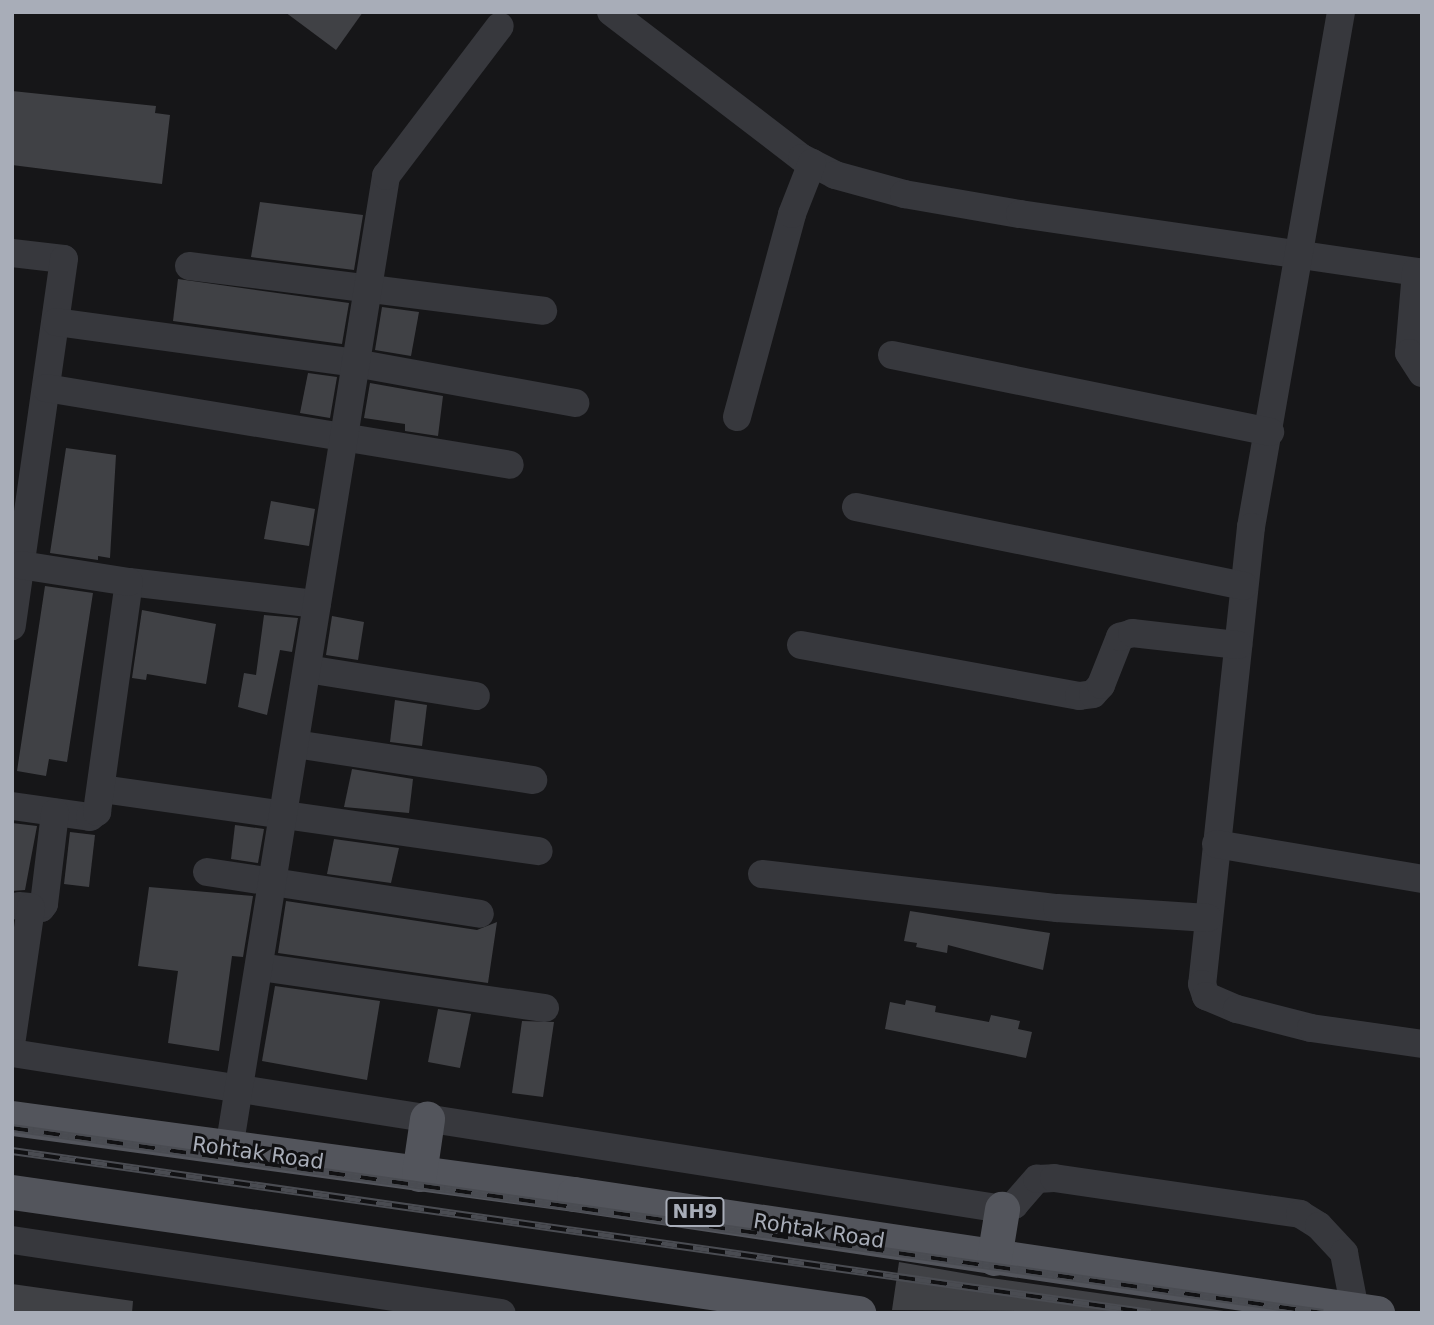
<!DOCTYPE html>
<html>
<head>
<meta charset="utf-8">
<style>
	body { margin:0 }
	#map { position:relative; width:1434px; height:1325px; overflow:hidden; background:#161618; font-family:"DejaVu Sans",sans-serif }
	div>[style] { position:absolute }
	.building>* { inset:0; background:#404145 }
	.minor>* { height:28px; margin:-14px; padding:0 14px; transform-origin:14px; border-radius:14px; background:#37383d }
	.major>* { height:35px; margin:-17.5px; padding:0 17.5px; transform-origin:17.5px; border-radius:17.5px; background:#53555c }
	.rail>* { height:8px; margin-top:-4px; transform-origin:0; background:repeating-linear-gradient(90deg,#111113 0 16px,#4a4c52 0 32px); box-sizing:border-box; border-block:2px solid #4a4c52 }
	span { translate:-50% -50%; white-space:nowrap; text-align:center; line-height:1.15; -webkit-text-stroke:6px #111113; paint-order:stroke }
	.shield-label span { padding:2px 5px; background:#111113; border:2px solid; border-radius:5px; -webkit-text-stroke-width:0 }
	.shield-label { font-size:19px; color:#a8adb8; font-weight:700 }
	.street-label { font-size:21px; color:#a8adb8 }
	.frame { position:absolute; inset:0; border:14px solid #a8adb8; pointer-events:none }
</style>
</head>
<body>
<div id="map">
	<div class="building">
		<i style="clip-path:polygon(285px 12px,363px 12px,336px 50px)"></i>
		<i style="clip-path:polygon(12px 91px,156px 106px,155px 113px,170px 115px,162px 184px,12px 165px)"></i>
		<i style="clip-path:polygon(260px 202px,363px 215px,354px 270px,251px 257px)"></i>
		<i style="clip-path:polygon(178px 279px,349px 303px,342px 344px,173px 321px)"></i>
		<i style="clip-path:polygon(382px 307px,419px 312px,411px 356px,375px 350px)"></i>
		<i style="clip-path:polygon(308px 373px,337px 377px,330px 418px,300px 413px)"></i>
		<i style="clip-path:polygon(370px 383px,443px 396px,438px 436px,405px 431px,405px 424px,364px 418px)"></i>
		<i style="clip-path:polygon(66px 448px,116px 455px,110px 558px,98px 556px,98px 560px,50px 553px)"></i>
		<i style="clip-path:polygon(271px 501px,315px 509px,309px 546px,264px 539px)"></i>
		<i style="clip-path:polygon(45px 586px,93px 593px,67px 762px,49px 759px,46px 776px,17px 771px)"></i>
		<i style="clip-path:polygon(142px 610px,216px 624px,206px 684px,147px 674px,146px 680px,132px 678px)"></i>
		<i style="clip-path:polygon(264px 615px,298px 618px,292px 652px,280px 650px,267px 715px,238px 707px,244px 673px,256px 675px)"></i>
		<i style="clip-path:polygon(332px 616px,364px 622px,358px 660px,326px 655px)"></i>
		<i style="clip-path:polygon(395px 700px,427px 705px,422px 746px,390px 742px)"></i>
		<i style="clip-path:polygon(352px 769px,413px 779px,409px 813px,344px 807px)"></i>
		<i style="clip-path:polygon(12px 823px,37px 826px,25px 890px,12px 891px)"></i>
		<i style="clip-path:polygon(235px 825px,264px 829px,258px 863px,231px 859px)"></i>
		<i style="clip-path:polygon(70px 832px,95px 835px,89px 887px,64px 884px)"></i>
		<i style="clip-path:polygon(334px 839px,399px 848px,391px 883px,327px 874px)"></i>
		<i style="clip-path:polygon(149px 887px,253px 896px,243px 957px,232px 956px,219px 1051px,168px 1043px,178px 971px,138px 966px)"></i>
		<i style="clip-path:polygon(286px 901px,477px 930px,497px 922px,488px 983px,278px 953px)"></i>
		<i style="clip-path:polygon(910px 911px,1050px 933px,1043px 970px,948px 945px,947px 953px,916px 947px,917px 943px,904px 941px)"></i>
		<i style="clip-path:polygon(275px 986px,380px 1001px,367px 1080px,262px 1061px)"></i>
		<i style="clip-path:polygon(906px 1000px,936px 1006px,935px 1012px,989px 1022px,991px 1015px,1020px 1021px,1018px 1029px,1032px 1032px,1026px 1058px,885px 1029px,890px 1002px,905px 1005px)"></i>
		<i style="clip-path:polygon(438px 1009px,471px 1014px,460px 1068px,428px 1062px)"></i>
		<i style="clip-path:polygon(522px 1021px,554px 1022px,543px 1097px,512px 1093px)"></i>
		<i style="clip-path:polygon(899px 1262px,991px 1278px,1238px 1313px,892px 1310px)"></i>
		<i style="clip-path:polygon(12px 1284px,133px 1301px,132px 1313px,12px 1313px)"></i>
	</div>
	<div class="minor">
		<i style="left:611px;top:12px;width:240px;rotate:37.4deg"></i>
		<i style="left:802px;top:158px;width:37px;rotate:27deg"></i>
		<i style="left:835px;top:175px;width:72px;rotate:15.4deg"></i>
		<i style="left:904px;top:194px;width:118px;rotate:9.8deg"></i>
		<i style="left:1020px;top:214px;width:406px;rotate:8.3deg"></i>
		<i style="left:1341px;top:12px;width:523px;rotate:99.91deg"></i>
		<i style="left:1251px;top:527px;width:460px;rotate:96.1deg"></i>
		<i style="left:1202px;top:984px;width:13px;rotate:72deg"></i>
		<i style="left:1206px;top:996px;width:34px;rotate:23deg"></i>
		<i style="left:1237px;top:1009px;width:76px;rotate:14.4deg"></i>
		<i style="left:1311px;top:1028px;width:112px;rotate:8.2deg"></i>
		<i style="left:12px;top:253px;width:52px;rotate:6.6deg"></i>
		<i style="left:64px;top:259px;width:371px;rotate:98.1deg"></i>
		<i style="left:189px;top:266px;width:357px;rotate:7.2deg"></i>
		<i style="left:1416px;top:272px;width:81px;rotate:94.9deg"></i>
		<i style="left:1409px;top:353px;width:24px;rotate:57deg"></i>
		<i style="left:56px;top:322px;width:302px;rotate:7.8deg"></i>
		<i style="left:355px;top:363px;width:224px;rotate:10.3deg"></i>
		<i style="left:892px;top:355px;width:386px;rotate:11.5deg"></i>
		<i style="left:46px;top:388px;width:470px;rotate:9.4deg"></i>
		<i style="left:737px;top:417px;width:210px;rotate:-74.8deg"></i>
		<i style="left:792px;top:214px;width:55px;rotate:-68.6deg"></i>
		<i style="left:856px;top:507px;width:396px;rotate:11.5deg"></i>
		<i style="left:129px;top:582px;width:189px;rotate:6.7deg"></i>
		<i style="left:801px;top:645px;width:283px;rotate:10.4deg"></i>
		<i style="left:1079px;top:696px;width:14px;rotate:-8deg"></i>
		<i style="left:1093px;top:694px;width:12px;rotate:-48deg"></i>
		<i style="left:1101px;top:685px;width:52px;rotate:-68.4deg"></i>
		<i style="left:1120px;top:637px;width:13px;rotate:-18deg"></i>
		<i style="left:1132px;top:633px;width:107px;rotate:6.5deg"></i>
		<i style="left:307px;top:669px;width:171px;rotate:9.1deg"></i>
		<i style="left:295px;top:744px;width:241px;rotate:8.6deg"></i>
		<i style="left:102px;top:789px;width:441px;rotate:8.1deg"></i>
		<i style="left:12px;top:806px;width:79px;rotate:8deg"></i>
		<i style="left:90px;top:817px;width:9px;rotate:-36deg"></i>
		<i style="left:97px;top:812px;width:232px;rotate:-82.1deg"></i>
		<i style="left:129px;top:582px;width:109px;rotate:-171.1deg"></i>
		<i style="left:1216px;top:844px;width:209px;rotate:9.6deg"></i>
		<i style="left:207px;top:872px;width:276px;rotate:8.7deg"></i>
		<i style="left:762px;top:874px;width:297px;rotate:6.6deg"></i>
		<i style="left:1057px;top:908px;width:151px;rotate:3.8deg"></i>
		<i style="left:19px;top:906px;width:22px;rotate:5deg"></i>
		<i style="left:41px;top:908px;width:5px;rotate:-53deg"></i>
		<i style="left:44px;top:904px;width:92px;rotate:-83.1deg"></i>
		<i style="left:260px;top:967px;width:288px;rotate:8.2deg"></i>
		<i style="left:12px;top:1038px;width:132px;rotate:-81.7deg"></i>
		<i style="left:12px;top:1053px;width:1002px;rotate:8.95deg"></i>
		<i style="left:1002px;top:1209px;width:13px;rotate:-18deg"></i>
		<i style="left:1014px;top:1205px;width:35px;rotate:-49deg"></i>
		<i style="left:1037px;top:1179px;width:17px;rotate:-3deg"></i>
		<i style="left:1054px;top:1178px;width:249px;rotate:8.3deg"></i>
		<i style="left:1300px;top:1214px;width:22px;rotate:32deg"></i>
		<i style="left:1319px;top:1226px;width:37px;rotate:47deg"></i>
		<i style="left:1344px;top:1253px;width:58px;rotate:79.1deg"></i>
		<i style="left:229px;top:1149px;width:986px;rotate:-80.83deg"></i>
		<i style="left:386px;top:176px;width:188px;rotate:-52.8deg"></i>
		<i style="left:12px;top:1240px;width:495px;rotate:8.5deg"></i>
	</div>
	<div class="major">
		<i style="left:12px;top:1118px;width:567px;rotate:7.7deg"></i>
		<i style="left:574px;top:1194px;width:812px;rotate:8.43deg"></i>
		<i style="left:419px;top:1174px;width:56px;rotate:-81.7deg"></i>
		<i style="left:12px;top:1192px;width:855px;rotate:8.14deg"></i>
		<i style="left:994px;top:1258px;width:50px;rotate:-80.7deg"></i>
	</div>
	<div class="rail">
		<i style="left:12px;top:1128px;width:1324px;rotate:8.03deg"></i>
		<i style="left:12px;top:1151px;width:1150px;rotate:8.09deg"></i>
	</div>
	<div class="shield-label">
		<span style="left:695px;top:1212px">NH9</span>
	</div>
	<div class="street-label">
		<span style="left:258px;top:1153px;rotate:8deg">Rohtak Road</span>
		<span style="left:819px;top:1231px;rotate:9deg">Rohtak Road</span>
	</div>
	<div class="frame"></div>
</div>
</body>
</html>
